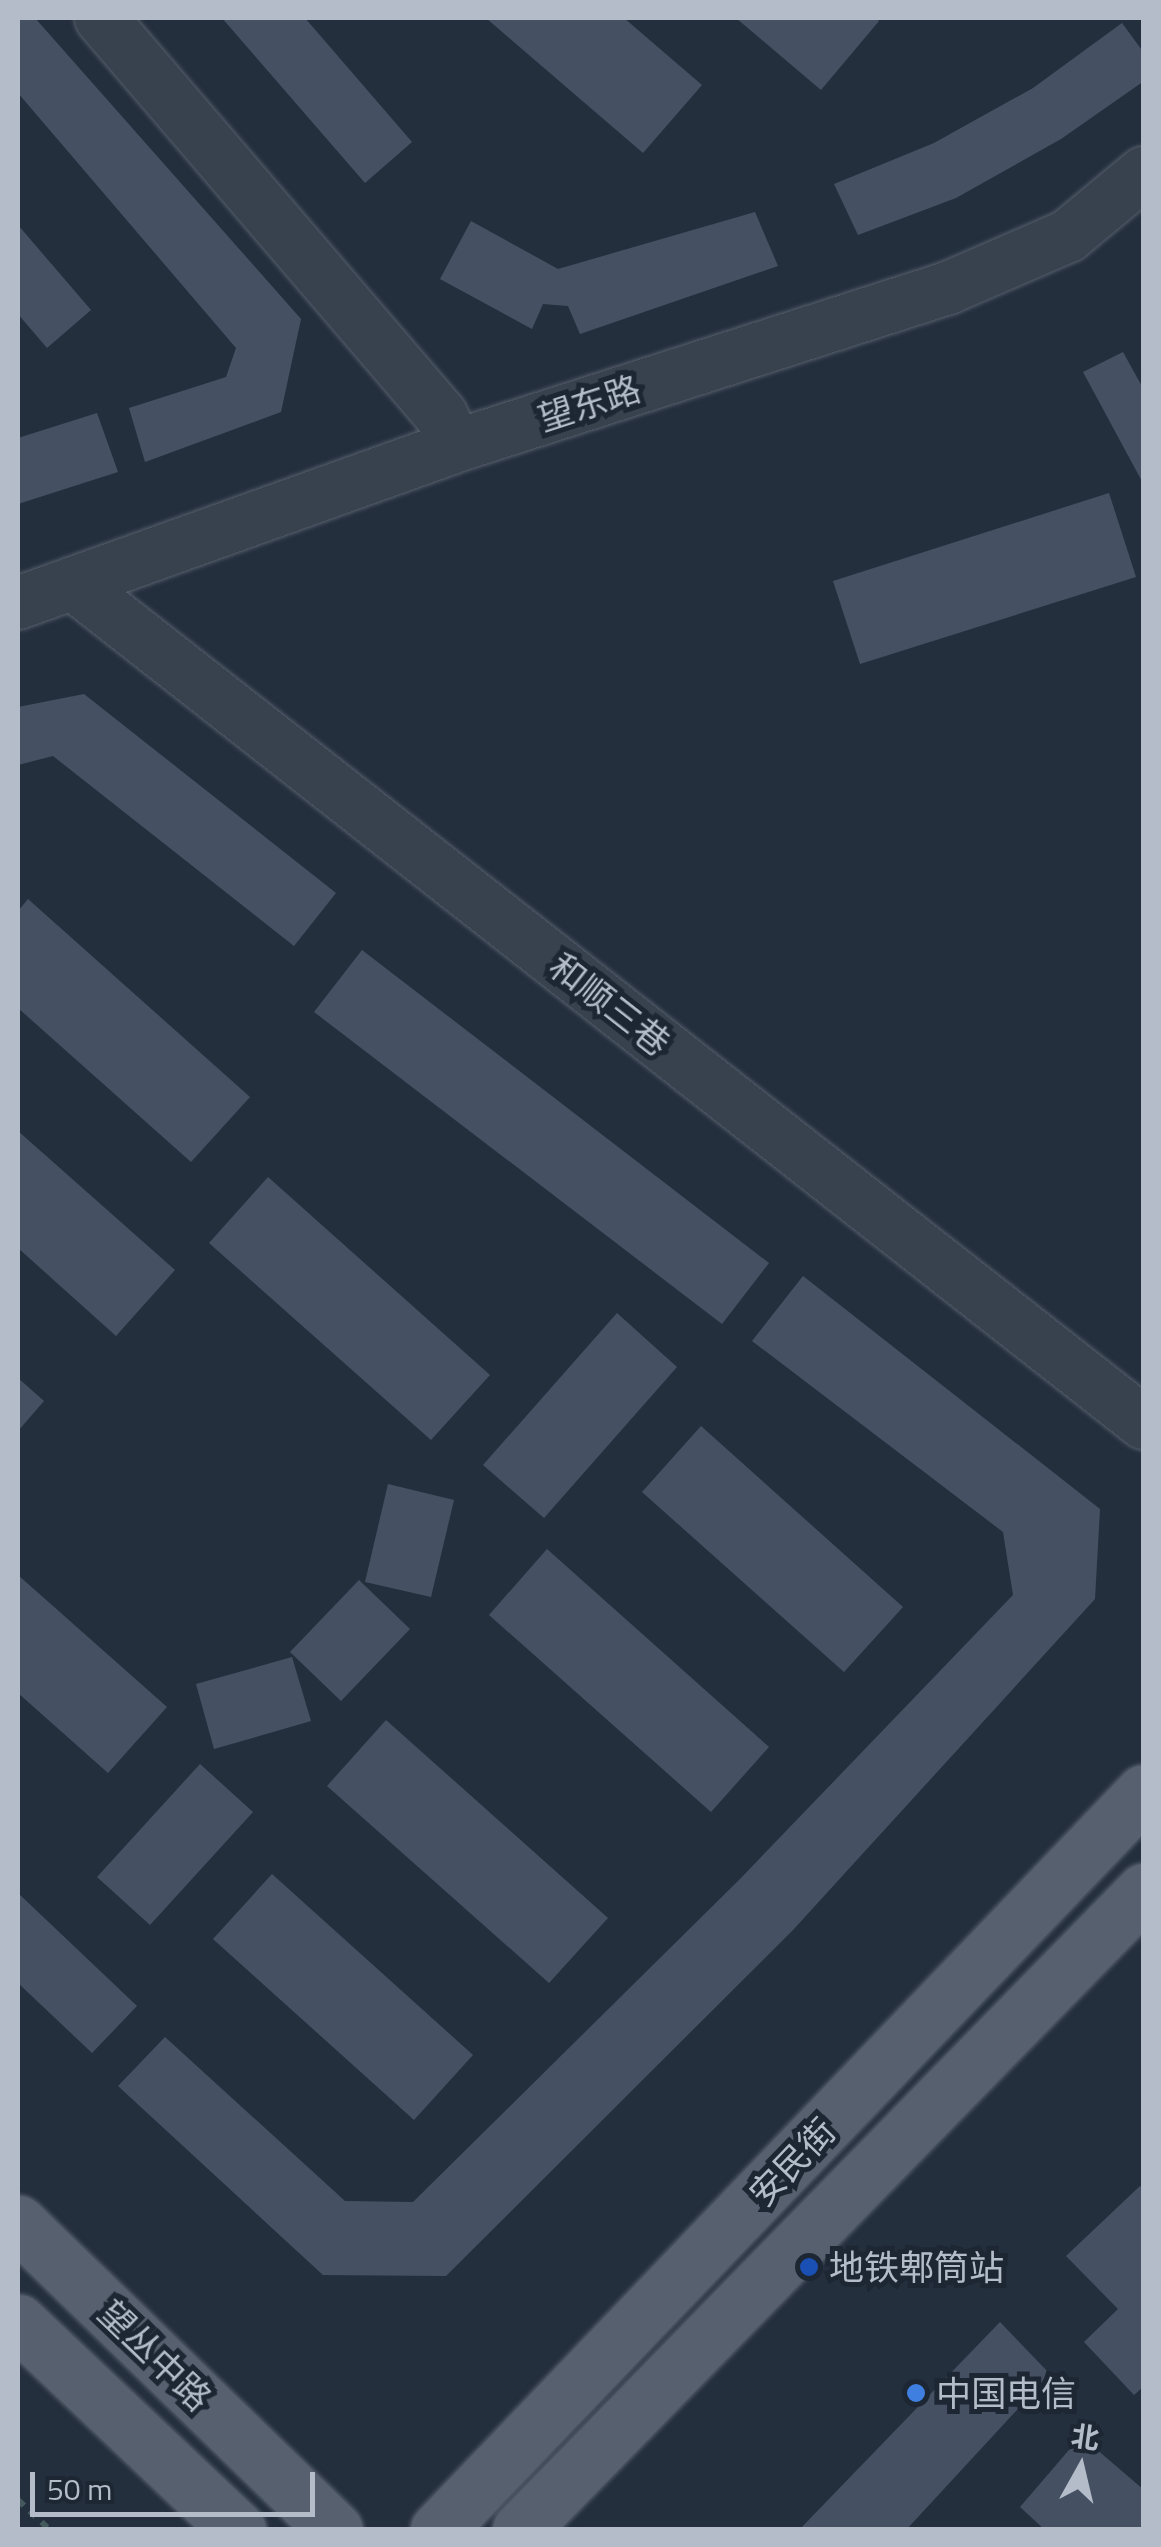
<!DOCTYPE html>
<html>
<head>
<meta charset="utf-8">
<style>
	body { margin:0 }
	#map { position:relative; width:1161px; height:2547px; overflow:hidden; background:#242f3e; font-family:"Titillium Web","Noto Sans SC",sans-serif }
	div>[style] { position:absolute }
	.building>* { inset:0; background:#455162 }
	.path>* { height:6px; margin-top:-3px; transform-origin:0; background:repeating-linear-gradient(90deg,#44595c 0 8px,transparent 0 16px) }
	.roads { filter:drop-shadow(0 0 2px #565f6c) drop-shadow(0 0 2px #565f6c) }
	.minor>* { height:52px; margin:-26px; padding:0 26px; transform-origin:26px; border-radius:26px; background:#38414e }
	.major>* { height:55px; margin:-27.5px; padding:0 27.5px; transform-origin:27.5px; border-radius:27.5px; background:#56606e }
	.dots>* { width:28px; height:28px; translate:-50% -50%; box-sizing:border-box; border:5px solid #1d2633; border-radius:50% }
	span { translate:-50% -50%; white-space:nowrap; text-align:center; line-height:1.15; -webkit-text-stroke:10px #1d2633; paint-order:stroke }
	.street-label { font-size:35px; color:#b4bcc9 }
	.poi-label { font-size:35px; color:#b4bcc9 }
	.left { translate:0 -50%; text-align:left }
	.frame { position:absolute; inset:0; border:20px solid #b4bcc9; pointer-events:none }
	.north { position:absolute; left:1031px; top:2417px; width:100px; height:100px; -webkit-text-stroke:8px #1d2633; paint-order:stroke; rotate:8deg; font-size:28px; font-weight:700; line-height:40px; text-align:center; color:#b4bcc9 }
	.north::after { content:''; display:block; margin:auto; width:35px; height:45px; background:#b4bcc9; clip-path:polygon(50% 0,100% 100%,50% 72%,0 100%) }
	.scale { position:absolute; left:30px; top:2472px; width:285px; height:45px; box-sizing:border-box; border:5px solid #b4bcc9; border-top:0; padding-left:12px; font-size:30px; line-height:35px; white-space:nowrap; color:#b4bcc9; -webkit-text-stroke:8px #1d2633; paint-order:stroke }
</style>
</head>
<body>
<div id="map">
	<div class="building">
		<i style="clip-path:polygon(18px 18px,35px 18px,301px 319px,281px 412px,145px 462px,129px 408px,226px 377px,236px 348px,18px 93px)"></i>
		<i style="clip-path:polygon(222px 18px,305px 18px,412px 142px,365px 183px)"></i>
		<i style="clip-path:polygon(486px 18px,624px 18px,702px 85px,643px 153px)"></i>
		<i style="clip-path:polygon(736px 18px,875px 18px,879px 21px,821px 90px)"></i>
		<i style="clip-path:polygon(1122px 23px,1144px 53px,1144px 81px,1061px 139px,956px 198px,858px 235px,834px 184px,934px 143px,1033px 88px)"></i>
		<i style="clip-path:polygon(755px 212px,778px 266px,580px 334px,568px 306px,543px 304px,532px 329px,440px 279px,471px 221px,558px 269px)"></i>
		<i style="clip-path:polygon(18px 225px,91px 310px,47px 348px,18px 314px)"></i>
		<i style="clip-path:polygon(1123px 352px,1144px 390px,1144px 485px,1083px 372px)"></i>
		<i style="clip-path:polygon(97px 413px,118px 472px,18px 504px,18px 438px)"></i>
		<i style="clip-path:polygon(1109px 493px,1136px 577px,860px 664px,833px 581px)"></i>
		<i style="clip-path:polygon(84px 694px,336px 893px,294px 946px,53px 756px,18px 765px,18px 707px)"></i>
		<i style="clip-path:polygon(28px 899px,250px 1097px,191px 1162px,18px 1008px,18px 911px)"></i>
		<i style="clip-path:polygon(362px 950px,769px 1263px,722px 1324px,314px 1012px)"></i>
		<i style="clip-path:polygon(18px 1131px,175px 1270px,116px 1336px,18px 1248px)"></i>
		<i style="clip-path:polygon(268px 1177px,490px 1375px,431px 1440px,209px 1243px)"></i>
		<i style="clip-path:polygon(803px 1276px,1100px 1509px,1095px 1599px,793px 1930px,446px 2276px,323px 2275px,118px 2086px,165px 2037px,345px 2201px,413px 2202px,740px 1879px,1013px 1595px,1003px 1532px,752px 1341px)"></i>
		<i style="clip-path:polygon(617px 1313px,677px 1367px,544px 1518px,483px 1465px)"></i>
		<i style="clip-path:polygon(18px 1378px,44px 1401px,18px 1431px)"></i>
		<i style="clip-path:polygon(701px 1426px,903px 1607px,844px 1672px,642px 1492px)"></i>
		<i style="clip-path:polygon(388px 1484px,454px 1500px,431px 1597px,365px 1582px)"></i>
		<i style="clip-path:polygon(547px 1549px,769px 1747px,711px 1812px,489px 1615px)"></i>
		<i style="clip-path:polygon(18px 1575px,167px 1707px,108px 1773px,18px 1693px)"></i>
		<i style="clip-path:polygon(359px 1580px,410px 1629px,341px 1701px,290px 1652px)"></i>
		<i style="clip-path:polygon(292px 1657px,311px 1721px,214px 1749px,196px 1684px)"></i>
		<i style="clip-path:polygon(386px 1720px,608px 1918px,549px 1983px,327px 1786px)"></i>
		<i style="clip-path:polygon(200px 1764px,253px 1812px,150px 1925px,97px 1877px)"></i>
		<i style="clip-path:polygon(272px 1874px,473px 2055px,414px 2120px,213px 1939px)"></i>
		<i style="clip-path:polygon(18px 1893px,137px 2006px,92px 2053px,18px 1983px)"></i>
		<i style="clip-path:polygon(1140px 2186px,1144px 2190px,1144px 2386px,1134px 2395px,1084px 2342px,1118px 2309px,1066px 2256px)"></i>
		<i style="clip-path:polygon(1000px 2322px,1050px 2374px,906px 2530px,799px 2530px)"></i>
		<i style="clip-path:polygon(1081px 2436px,1144px 2490px,1144px 2530px,1045px 2530px,1020px 2507px)"></i>
	</div>
	<div class="path">
		<i style="left:18px;top:2500px;width:44px;rotate:43.2deg"></i>
	</div>
	<div class="roads">
		<div class="minor">
			<i style="left:101px;top:18px;width:523px;rotate:49.42deg"></i>
			<i style="left:441px;top:415px;width:34px;rotate:64deg"></i>
			<i style="left:76px;top:586px;width:1357px;rotate:38.09deg"></i>
			<i style="left:18px;top:603px;width:465px;rotate:-19.7deg"></i>
			<i style="left:456px;top:446px;width:517px;rotate:-17.8deg"></i>
			<i style="left:948px;top:288px;width:131px;rotate:-23.4deg"></i>
			<i style="left:1068px;top:236px;width:99px;rotate:-39.7deg"></i>
		</div>
		<div class="major">
			<i style="left:18px;top:2223px;width:441px;rotate:44.1deg"></i>
			<i style="left:18px;top:2322px;width:303px;rotate:43.4deg"></i>
			<i style="left:438px;top:2530px;width:1021px;rotate:-46.27deg"></i>
			<i style="left:520px;top:2530px;width:893px;rotate:-45.68deg"></i>
		</div>
	</div>
	<div class="dots">
		<i style="left:809px;top:2267px;background:#1a4fb4"></i>
		<i style="left:916px;top:2393px;background:#3f7fe0"></i>
	</div>
	<div class="street-label">
		<span style="left:589px;top:403px;rotate:-18deg">望东路</span>
		<span style="left:610px;top:1004px;rotate:38deg">和顺三巷</span>
		<span style="left:792px;top:2162px;rotate:-46deg">安民街</span>
		<span style="left:155px;top:2355px;rotate:44deg">望丛中路</span>
	</div>
	<div class="poi-label">
		<span class="left" style="left:829px;top:2267px">地铁郫筒站</span>
		<span class="left" style="left:936px;top:2393px">中国电信</span>
	</div>
	<div class="frame"></div>
	<div class="north">北</div>
	<div class="scale">50 m</div>
</div>
</body>
</html>
